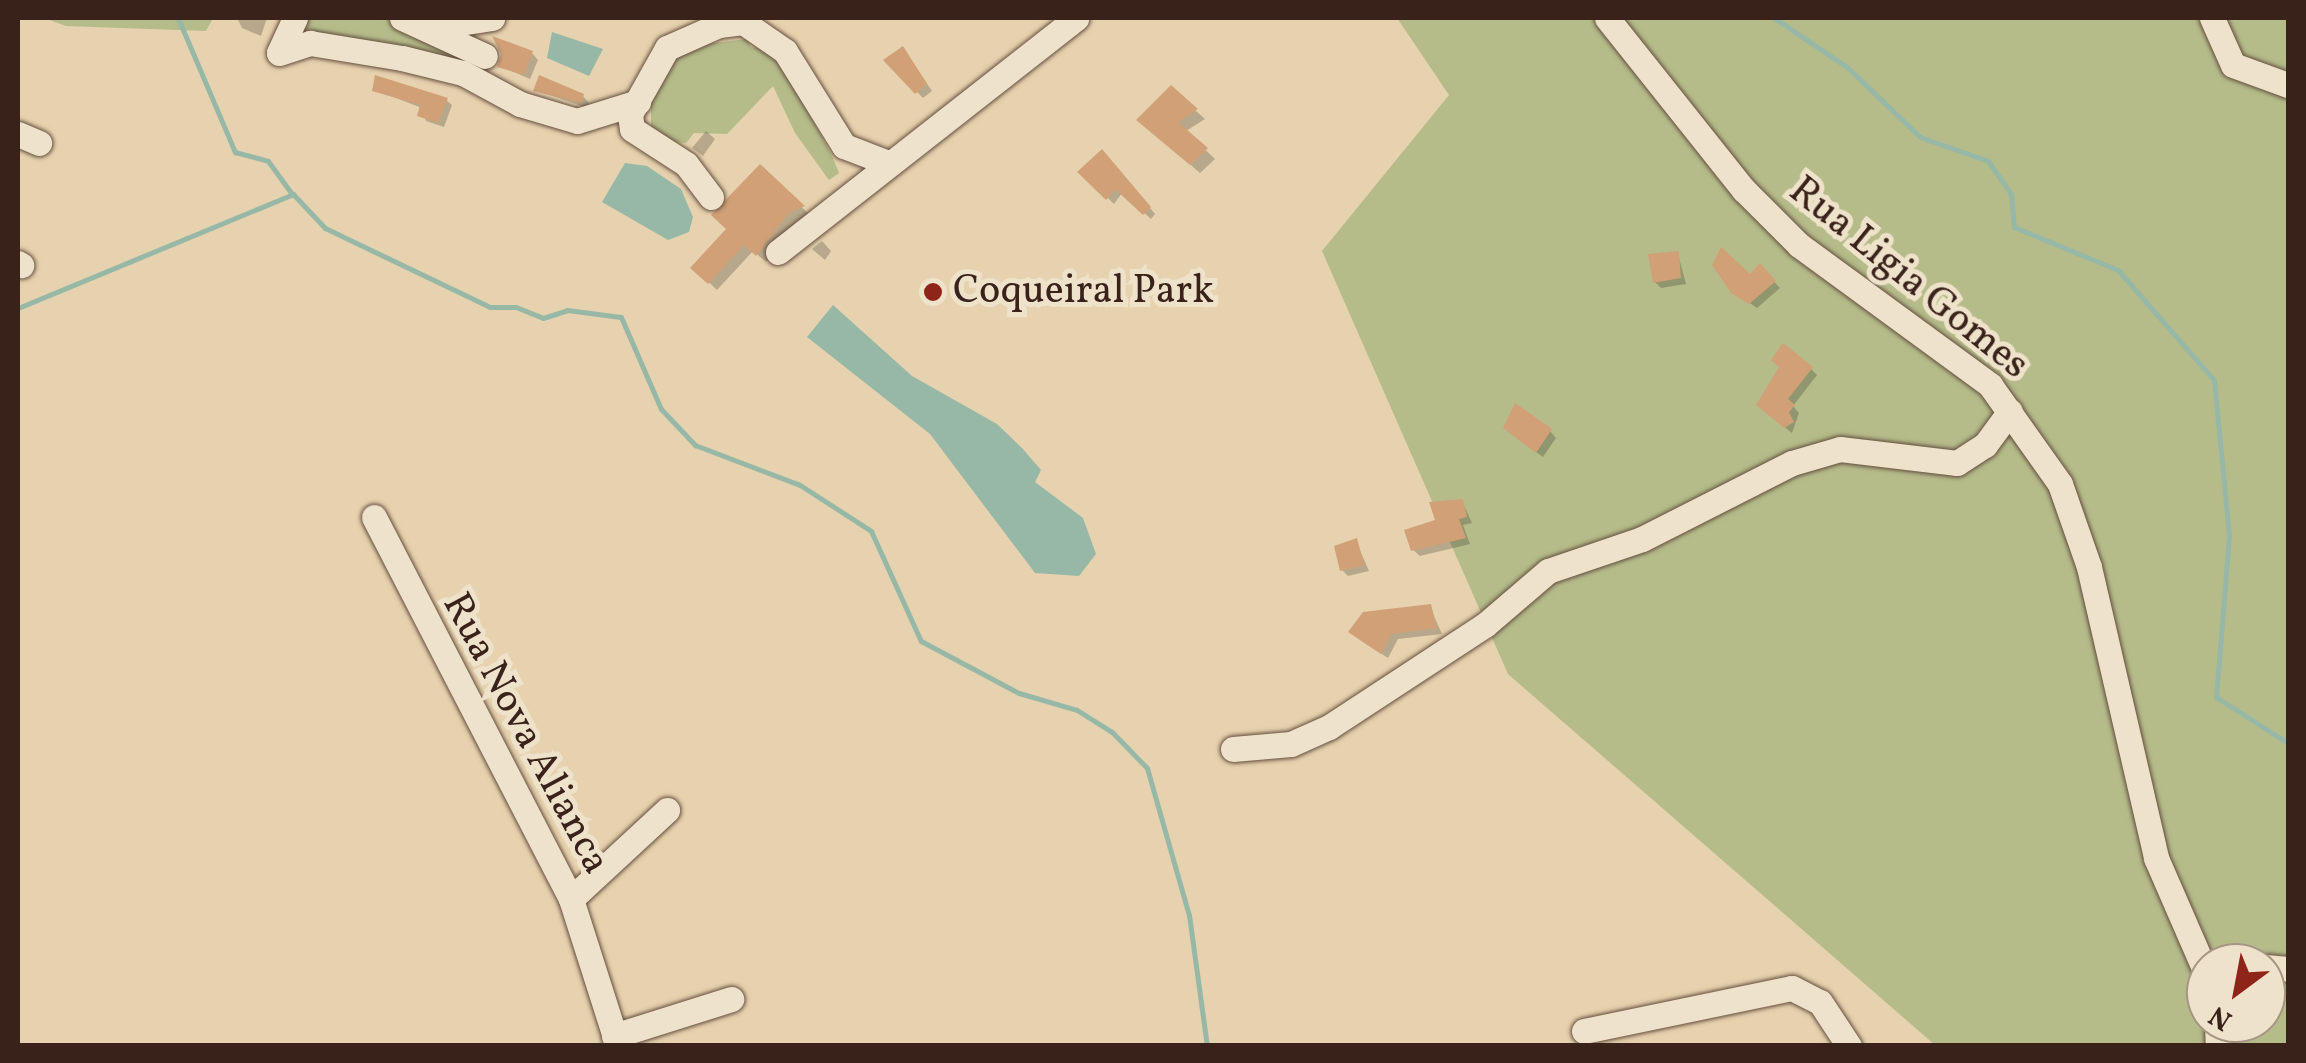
<!DOCTYPE html>
<html>
<head>
<meta charset="utf-8">
<style>
	body { margin:0 }
	#map { position:relative; width:2306px; height:1063px; overflow:hidden; background:#e6d2ae; font-family:Vollkorn,serif }
	div>[style] { position:absolute }
	.green>* { inset:0; background:#b5bc8a }
	.water>* { inset:0; background:#97b8a7 }
	.shadow>* { inset:0; background:#0003 }
	.stream>* { height:5px; margin:-2.5px; padding:0 2.5px; transform-origin:2.5px; border-radius:2.5px; background:#97b8a7 }
	.building>* { inset:0; background:#d1a077 }
	.roads { filter:drop-shadow(0 0 2px #644e3f) drop-shadow(0 0 2px #644e3f) }
	.minor>* { height:25px; margin:-12.5px; padding:0 12.5px; transform-origin:12.5px; border-radius:12.5px; background:#efe2ca }
	.dots>* { width:28px; height:28px; translate:-50% -50%; box-sizing:border-box; border:5px solid #efe2ca; border-radius:50% }
	span { translate:-50% -50%; white-space:nowrap; text-align:center; line-height:1.15; -webkit-text-stroke:10px #efe2ca; paint-order:stroke }
	.street-label { font-size:40px; color:#38221a }
	.poi-label { font-size:40px; color:#38221a }
	.left { translate:0 -50%; text-align:left }
	.frame { position:absolute; inset:0; border:20px solid #38221a; pointer-events:none }
	.north { position:absolute; left:2186px; top:943px; width:100px; height:100px; box-sizing:border-box; background:#efe2ca; border:2px solid #a69584; border-radius:50%; rotate:212deg; font-size:28px; font-weight:700; line-height:40px; text-align:center; color:#38221a }
	.north::after { content:''; display:block; margin:auto; width:35px; height:45px; background:#8f2418; clip-path:polygon(50% 0,100% 100%,50% 72%,0 100%) }
</style>
</head>
<body>
<div id="map">
	<div class="green">
		<i style="clip-path:polygon(44px 18px,213px 18px,206px 31px,66px 26px)"></i>
		<i style="clip-path:polygon(300px 18px,393px 18px,478px 56px,475px 68px,292px 37px)"></i>
		<i style="clip-path:polygon(evenodd,1397px 18px,2288px 18px,2288px 1045px,1935px 1045px,1508px 674px,1322px 251px,1449px 95px,1397px 18px,2206px 963px,2266px 963px,2266px 1023px,2206px 1023px,2206px 963px)"></i>
		<i style="clip-path:polygon(747px 39px,751px 47px,776px 52px,832px 156px,839px 173px,829px 180px,795px 133px,773px 86px,727px 134px,694px 133px,686px 143px,663px 141px,651px 132px,651px 100px,674px 48px)"></i>
	</div>
	<div class="water">
		<i style="clip-path:polygon(552px 32px,603px 49px,589px 76px,547px 58px)"></i>
		<i style="clip-path:polygon(625px 163px,647px 166px,681px 189px,693px 217px,689px 232px,668px 240px,602px 202px)"></i>
		<i style="clip-path:polygon(833px 305px,912px 376px,997px 424px,1022px 448px,1041px 470px,1035px 482px,1083px 518px,1096px 554px,1079px 576px,1035px 573px,930px 434px,807px 337px)"></i>
	</div>
	<div class="shadow">
		<i style="clip-path:polygon(237px 18px,267px 18px,261px 36px,242px 28px)"></i>
		<i style="clip-path:polygon(532px 53px,538px 60px,530px 79px,500px 66px)"></i>
		<i style="clip-path:polygon(908px 55px,932px 91px,923px 98px,887px 61px)"></i>
		<i style="clip-path:polygon(1171px 89px,1205px 119px,1186px 131px,1215px 159px,1200px 173px,1148px 128px)"></i>
		<i style="clip-path:polygon(375px 90px,446px 100px,452px 105px,444px 127px,426px 121px,422px 108px)"></i>
		<i style="clip-path:polygon(536px 90px,583px 96px,589px 103px,587px 108px)"></i>
		<i style="clip-path:polygon(706px 131px,715px 139px,703px 156px,692px 148px)"></i>
		<i style="clip-path:polygon(1108px 158px,1155px 214px,1151px 219px,1122px 193px,1114px 204px,1080px 172px)"></i>
		<i style="clip-path:polygon(760px 168px,810px 215px,796px 222px,766px 262px,753px 251px,717px 290px,694px 268px,729px 229px)"></i>
		<i style="clip-path:polygon(822px 241px,831px 251px,825px 260px,812px 249px)"></i>
		<i style="clip-path:polygon(1678px 254px,1686px 284px,1661px 288px,1655px 282px)"></i>
		<i style="clip-path:polygon(1760px 267px,1780px 288px,1757px 308px,1732px 291px)"></i>
		<i style="clip-path:polygon(1811px 369px,1817px 375px,1793px 406px,1799px 413px,1792px 433px,1765px 411px)"></i>
		<i style="clip-path:polygon(1550px 431px,1556px 438px,1543px 457px,1512px 434px)"></i>
		<i style="clip-path:polygon(1462px 501px,1472px 523px,1463px 525px,1470px 544px,1420px 556px,1413px 550px)"></i>
		<i style="clip-path:polygon(1356px 541px,1369px 571px,1348px 576px,1342px 570px)"></i>
		<i style="clip-path:polygon(1430px 607px,1442px 634px,1398px 639px,1388px 658px,1357px 638px)"></i>
	</div>
	<div class="stream">
		<i style="left:178px;top:18px;width:146px;rotate:67deg"></i>
		<i style="left:235px;top:152px;width:34px;rotate:15deg"></i>
		<i style="left:268px;top:161px;width:41px;rotate:54deg"></i>
		<i style="left:1774px;top:18px;width:88px;rotate:33.9deg"></i>
		<i style="left:1847px;top:67px;width:101px;rotate:43.8deg"></i>
		<i style="left:1920px;top:137px;width:72px;rotate:19.4deg"></i>
		<i style="left:1988px;top:161px;width:40px;rotate:55.1deg"></i>
		<i style="left:2011px;top:194px;width:33px;rotate:85deg"></i>
		<i style="left:2014px;top:227px;width:113px;rotate:22.5deg"></i>
		<i style="left:2118px;top:270px;width:146px;rotate:48.9deg"></i>
		<i style="left:2214px;top:380px;width:157px;rotate:84.5deg"></i>
		<i style="left:2229px;top:536px;width:162px;rotate:94.6deg"></i>
		<i style="left:2216px;top:697px;width:85px;rotate:32.6deg"></i>
		<i style="left:18px;top:308px;width:298px;rotate:-22.5deg"></i>
		<i style="left:293px;top:194px;width:47px;rotate:46.7deg"></i>
		<i style="left:325px;top:228px;width:183px;rotate:25.6deg"></i>
		<i style="left:490px;top:307px;width:26px"></i>
		<i style="left:516px;top:307px;width:29px;rotate:22deg"></i>
		<i style="left:543px;top:318px;width:25px;rotate:-18deg"></i>
		<i style="left:567px;top:310px;width:54px;rotate:7.4deg"></i>
		<i style="left:621px;top:317px;width:100px;rotate:66.5deg"></i>
		<i style="left:661px;top:409px;width:50px;rotate:46.6deg"></i>
		<i style="left:695px;top:445px;width:112px;rotate:20.9deg"></i>
		<i style="left:800px;top:485px;width:85px;rotate:32.9deg"></i>
		<i style="left:871px;top:531px;width:121px;rotate:65.6deg"></i>
		<i style="left:921px;top:641px;width:111px;rotate:28deg"></i>
		<i style="left:1019px;top:693px;width:60px;rotate:16.3deg"></i>
		<i style="left:1077px;top:710px;width:41px;rotate:32.2deg"></i>
		<i style="left:1112px;top:732px;width:50px;rotate:45.8deg"></i>
		<i style="left:1147px;top:768px;width:153px;rotate:74.1deg"></i>
		<i style="left:1189px;top:915px;width:132px;rotate:82.2deg"></i>
	</div>
	<div class="building">
		<i style="clip-path:polygon(492px 36px,533px 51px,524px 75px,497px 67px,501px 54px)"></i>
		<i style="clip-path:polygon(903px 46px,927px 84px,915px 94px,883px 60px)"></i>
		<i style="clip-path:polygon(375px 75px,448px 98px,438px 123px,417px 116px,420px 105px,372px 91px)"></i>
		<i style="clip-path:polygon(539px 75px,584px 94px,581px 103px,533px 91px)"></i>
		<i style="clip-path:polygon(1171px 85px,1198px 109px,1178px 122px,1208px 148px,1190px 165px,1136px 120px)"></i>
		<i style="clip-path:polygon(1102px 149px,1151px 207px,1143px 215px,1115px 189px,1106px 200px,1077px 172px)"></i>
		<i style="clip-path:polygon(760px 164px,805px 206px,788px 214px,756px 256px,744px 245px,708px 284px,690px 268px,726px 229px,711px 215px)"></i>
		<i style="clip-path:polygon(1721px 247px,1750px 274px,1760px 263px,1776px 281px,1749px 304px,1731px 293px,1712px 265px)"></i>
		<i style="clip-path:polygon(1679px 251px,1681px 278px,1653px 283px,1648px 254px)"></i>
		<i style="clip-path:polygon(1783px 343px,1813px 367px,1788px 399px,1795px 405px,1789px 412px,1794px 422px,1784px 428px,1756px 405px,1779px 367px,1771px 360px)"></i>
		<i style="clip-path:polygon(1515px 403px,1552px 429px,1536px 453px,1503px 428px)"></i>
		<i style="clip-path:polygon(1463px 499px,1467px 517px,1459px 519px,1466px 538px,1411px 551px,1404px 530px,1435px 520px,1429px 502px)"></i>
		<i style="clip-path:polygon(1357px 538px,1364px 565px,1340px 571px,1334px 546px)"></i>
		<i style="clip-path:polygon(1431px 604px,1437px 628px,1391px 634px,1381px 654px,1348px 632px,1363px 612px)"></i>
	</div>
	<div class="roads">
		<div class="minor">
			<i style="left:295px;top:18px;width:38px;rotate:115deg"></i>
			<i style="left:279px;top:53px;width:33px;rotate:-18deg"></i>
			<i style="left:310px;top:43px;width:93px;rotate:9.3deg"></i>
			<i style="left:402px;top:58px;width:63px;rotate:13.8deg"></i>
			<i style="left:463px;top:73px;width:65px;rotate:28.5deg"></i>
			<i style="left:520px;top:104px;width:59px;rotate:16.6deg"></i>
			<i style="left:577px;top:121px;width:64px;rotate:-17.3deg"></i>
			<i style="left:402px;top:18px;width:91px;rotate:24.6deg"></i>
			<i style="left:1607px;top:18px;width:220px;rotate:51.5deg"></i>
			<i style="left:1744px;top:190px;width:78px;rotate:45deg"></i>
			<i style="left:1799px;top:245px;width:237px;rotate:36.2deg"></i>
			<i style="left:1990px;top:385px;width:121px;rotate:54.7deg"></i>
			<i style="left:2060px;top:484px;width:88px;rotate:70.7deg"></i>
			<i style="left:2089px;top:567px;width:299px;rotate:77deg"></i>
			<i style="left:2156px;top:858px;width:125px;rotate:66.5deg"></i>
			<i style="left:2212px;top:18px;width:51px;rotate:65.9deg"></i>
			<i style="left:2233px;top:65px;width:59px;rotate:20deg"></i>
			<i style="left:434px;top:27px;width:59px;rotate:-8.8deg"></i>
			<i style="left:18px;top:134px;width:23px;rotate:23deg"></i>
			<i style="left:711px;top:197px;width:41px;rotate:-127.1deg"></i>
			<i style="left:686px;top:164px;width:64px;rotate:-147.1deg"></i>
			<i style="left:632px;top:129px;width:15px;rotate:-98deg"></i>
			<i style="left:630px;top:114px;width:76px;rotate:-60.7deg"></i>
			<i style="left:667px;top:48px;width:57px;rotate:-23.9deg"></i>
			<i style="left:719px;top:25px;width:24px;rotate:-7deg"></i>
			<i style="left:743px;top:22px;width:51px;rotate:34.6deg"></i>
			<i style="left:785px;top:51px;width:112px;rotate:58.2deg"></i>
			<i style="left:844px;top:146px;width:47px;rotate:21.1deg"></i>
			<i style="left:778px;top:252px;width:379px;rotate:-38.1deg"></i>
			<i style="left:18px;top:263px;width:4px;rotate:34deg"></i>
			<i style="left:374px;top:517px;width:430px;rotate:62.7deg"></i>
			<i style="left:571px;top:899px;width:154px;rotate:72.3deg"></i>
			<i style="left:1233px;top:749px;width:58px;rotate:-4.9deg"></i>
			<i style="left:1291px;top:744px;width:42px;rotate:-24.1deg"></i>
			<i style="left:1329px;top:727px;width:186px;rotate:-33.2deg"></i>
			<i style="left:1485px;top:625px;width:83px;rotate:-40.6deg"></i>
			<i style="left:1548px;top:571px;width:99px;rotate:-18.8deg"></i>
			<i style="left:1642px;top:539px;width:168px;rotate:-26.9deg"></i>
			<i style="left:1792px;top:463px;width:50px;rotate:-16.3deg"></i>
			<i style="left:1840px;top:449px;width:118px;rotate:6.8deg"></i>
			<i style="left:1957px;top:463px;width:33px;rotate:-33deg"></i>
			<i style="left:1985px;top:445px;width:42px;rotate:-53.7deg"></i>
			<i style="left:571px;top:899px;width:131px;rotate:-42.8deg"></i>
			<i style="left:2266px;top:967px;width:22px;rotate:5deg"></i>
			<i style="left:2217px;top:1023px;width:23px;rotate:88deg"></i>
			<i style="left:1584px;top:1031px;width:212px;rotate:-11.7deg"></i>
			<i style="left:1792px;top:988px;width:31px;rotate:27deg"></i>
			<i style="left:1820px;top:1002px;width:53px;rotate:56.6deg"></i>
			<i style="left:614px;top:1036px;width:123px;rotate:-17.5deg"></i>
		</div>
	</div>
	<div class="dots">
		<i style="left:933px;top:292px;background:#8f2418"></i>
	</div>
	<div class="street-label">
		<span style="left:1908px;top:279px;rotate:39deg">Rua Ligia Gomes</span>
		<span style="left:525px;top:734px;rotate:62deg">Rua Nova Alianca</span>
	</div>
	<div class="poi-label">
		<span class="left" style="left:953px;top:292px">Coqueiral Park</span>
	</div>
	<div class="frame"></div>
	<div class="north">N</div>
</div>
</body>
</html>
